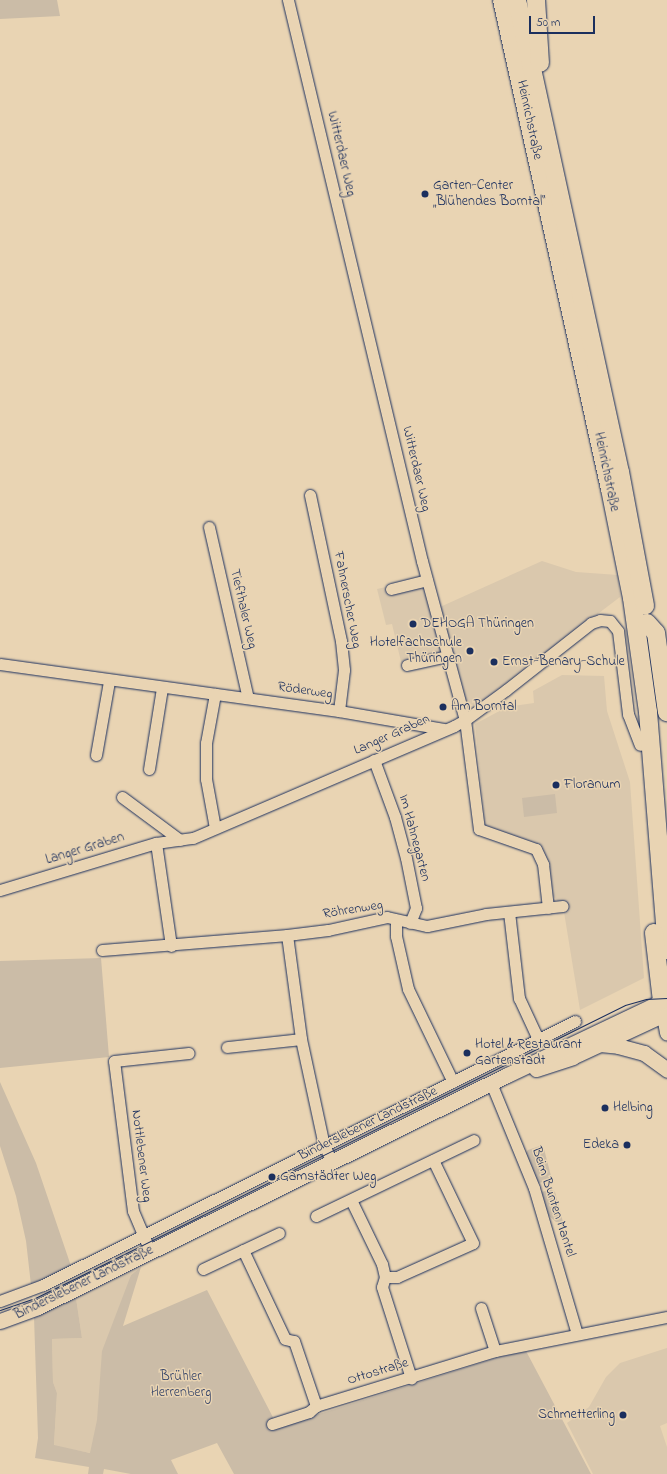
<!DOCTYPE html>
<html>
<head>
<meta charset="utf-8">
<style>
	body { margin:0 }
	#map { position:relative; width:667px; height:1474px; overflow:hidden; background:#e9d4b3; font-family:"Indie Flower",sans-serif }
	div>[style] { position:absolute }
	.built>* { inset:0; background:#dac8ad }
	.green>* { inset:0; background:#cbbca7 }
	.roads { filter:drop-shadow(0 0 1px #1b2f5e) drop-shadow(0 0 1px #1b2f5e) }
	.minor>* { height:11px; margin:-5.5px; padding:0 5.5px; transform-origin:5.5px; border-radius:5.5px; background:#e9d4b3 }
	.secondary>* { height:15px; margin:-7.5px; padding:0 7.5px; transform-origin:7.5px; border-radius:7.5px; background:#e9d4b3 }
	.trunk>* { height:18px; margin:-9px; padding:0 9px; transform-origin:9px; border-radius:9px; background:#e9d4b3 }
	.tram>* { height:1px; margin:-0.5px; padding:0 0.5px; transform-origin:0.5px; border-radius:0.5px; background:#1b2f5e }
	.dots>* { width:11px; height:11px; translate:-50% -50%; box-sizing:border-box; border:2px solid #e9d4b3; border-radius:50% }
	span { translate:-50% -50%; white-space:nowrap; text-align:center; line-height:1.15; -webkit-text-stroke:3px #e9d4b3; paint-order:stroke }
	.street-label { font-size:14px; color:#1b2f5e }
	.poi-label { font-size:14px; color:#1b2f5e }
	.left { translate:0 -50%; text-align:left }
	.right { translate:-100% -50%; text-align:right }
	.park-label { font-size:14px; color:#354469 }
	.scale { position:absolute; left:529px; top:16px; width:66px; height:18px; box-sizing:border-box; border:2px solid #1b2f5e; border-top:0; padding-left:5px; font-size:12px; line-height:14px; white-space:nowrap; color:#1b2f5e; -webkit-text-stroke:3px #e9d4b3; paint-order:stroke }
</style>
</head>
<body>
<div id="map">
	<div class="built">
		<i style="clip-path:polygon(542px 561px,576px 572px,618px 575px,620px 597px,482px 702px,475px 705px,467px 704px,463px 698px,440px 607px)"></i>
		<i style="clip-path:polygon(422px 579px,443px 660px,403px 670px,392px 624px,386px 625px,377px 589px)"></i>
		<i style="clip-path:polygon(562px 675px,604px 676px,607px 711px,630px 782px,644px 978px,580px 1010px,563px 906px,551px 894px,544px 852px,539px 845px,485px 825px,475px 724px,507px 707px,534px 703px,533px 691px)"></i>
		<i style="clip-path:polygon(141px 1267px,131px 1275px,91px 1453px,54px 1446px,57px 1393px,53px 1382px,52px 1339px,82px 1338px,76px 1298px)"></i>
		<i style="clip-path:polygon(667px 1348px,667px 1423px,660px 1426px,667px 1447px,667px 1474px,593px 1474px,567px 1423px,589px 1407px,606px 1377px,620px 1363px)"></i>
	</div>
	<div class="green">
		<i style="clip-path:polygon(0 0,57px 0,60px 16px,0 19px)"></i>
		<i style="clip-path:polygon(555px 794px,557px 813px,524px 817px,522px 798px)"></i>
		<i style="clip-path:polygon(101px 958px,109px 1057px,0 1068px,0 961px)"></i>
		<i style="clip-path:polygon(0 1082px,36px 1163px,71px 1266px,31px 1285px,26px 1241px,16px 1196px,0 1146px)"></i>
		<i style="clip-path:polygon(540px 1146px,544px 1149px,551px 1176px,549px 1180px,539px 1183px,536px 1182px,525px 1154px,528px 1150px)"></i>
		<i style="clip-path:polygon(551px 1189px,555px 1192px,563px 1222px,556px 1222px,548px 1215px,541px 1196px,542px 1192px)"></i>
		<i style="clip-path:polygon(141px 1267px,123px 1326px,207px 1290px,278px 1427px,499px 1357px,526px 1351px,591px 1474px,234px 1474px,217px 1443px,171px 1460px,178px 1474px,131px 1474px,104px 1469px,103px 1474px,88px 1474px,89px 1467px,35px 1458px,38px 1438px,34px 1317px,76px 1298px,82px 1338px,52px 1339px,53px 1382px,57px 1393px,54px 1445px,90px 1453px,97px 1420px,102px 1351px,131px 1275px)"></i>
	</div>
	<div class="roads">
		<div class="minor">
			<i style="left:288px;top:0;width:577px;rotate:76.57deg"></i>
			<i style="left:422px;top:561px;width:165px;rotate:74.9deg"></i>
			<i style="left:465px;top:720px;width:110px;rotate:82.7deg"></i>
			<i style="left:479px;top:829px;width:60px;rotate:19.3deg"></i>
			<i style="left:536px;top:849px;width:17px;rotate:65deg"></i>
			<i style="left:543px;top:864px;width:44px;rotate:83.5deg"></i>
			<i style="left:310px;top:495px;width:149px;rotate:78deg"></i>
			<i style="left:341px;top:641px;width:29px;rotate:84deg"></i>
			<i style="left:344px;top:670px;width:41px;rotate:97deg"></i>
			<i style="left:209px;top:527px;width:175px;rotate:77.2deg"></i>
			<i style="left:391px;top:589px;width:37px;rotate:-14deg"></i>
			<i style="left:0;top:664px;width:342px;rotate:7.9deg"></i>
			<i style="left:339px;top:711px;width:106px;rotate:9.8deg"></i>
			<i style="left:407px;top:665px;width:42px;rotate:-12.4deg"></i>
			<i style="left:96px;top:755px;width:75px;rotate:-80deg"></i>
			<i style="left:374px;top:760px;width:61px;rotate:69.8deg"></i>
			<i style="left:395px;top:817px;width:42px;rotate:75deg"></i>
			<i style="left:406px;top:858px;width:51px;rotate:78.7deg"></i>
			<i style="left:416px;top:908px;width:16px;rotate:112deg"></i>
			<i style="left:149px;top:769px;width:82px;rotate:-80.9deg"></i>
			<i style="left:122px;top:797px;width:72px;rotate:36.6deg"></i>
			<i style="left:215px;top:828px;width:50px;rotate:-100.4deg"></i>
			<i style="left:206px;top:779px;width:36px;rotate:-90deg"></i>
			<i style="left:206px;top:743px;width:50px;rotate:-79.6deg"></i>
			<i style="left:156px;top:843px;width:104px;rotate:81.7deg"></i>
			<i style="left:0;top:890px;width:163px;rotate:-16.8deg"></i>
			<i style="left:156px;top:843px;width:37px;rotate:-8deg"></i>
			<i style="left:193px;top:838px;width:284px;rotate:-23.2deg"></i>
			<i style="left:454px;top:726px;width:13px;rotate:-29deg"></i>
			<i style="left:465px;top:720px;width:51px;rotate:-36.2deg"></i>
			<i style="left:506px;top:690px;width:108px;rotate:-38.2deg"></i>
			<i style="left:591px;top:623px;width:9px;rotate:-18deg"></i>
			<i style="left:600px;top:620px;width:10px;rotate:6deg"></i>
			<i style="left:610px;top:621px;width:13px;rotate:51deg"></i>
			<i style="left:618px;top:631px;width:84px;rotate:83.1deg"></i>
			<i style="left:628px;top:714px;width:33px;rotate:69deg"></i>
			<i style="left:509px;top:912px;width:87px;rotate:83.4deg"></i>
			<i style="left:519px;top:998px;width:45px;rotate:65.1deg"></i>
			<i style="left:396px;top:920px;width:16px;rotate:90deg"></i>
			<i style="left:396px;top:936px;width:54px;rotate:77.2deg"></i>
			<i style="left:408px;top:989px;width:103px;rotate:64.2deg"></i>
			<i style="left:287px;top:935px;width:105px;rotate:82.3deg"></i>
			<i style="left:301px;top:1039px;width:108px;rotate:77.8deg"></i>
			<i style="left:324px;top:1145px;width:19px;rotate:65deg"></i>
			<i style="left:102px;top:950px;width:186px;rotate:-4.6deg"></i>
			<i style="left:287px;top:935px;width:41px;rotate:-7deg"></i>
			<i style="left:328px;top:930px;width:60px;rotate:-12.4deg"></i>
			<i style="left:387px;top:917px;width:41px;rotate:12.7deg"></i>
			<i style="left:427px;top:926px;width:60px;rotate:-11.5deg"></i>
			<i style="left:486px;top:914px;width:77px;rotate:-5.9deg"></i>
			<i style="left:227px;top:1047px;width:74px;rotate:-6.2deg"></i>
			<i style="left:491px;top:1083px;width:113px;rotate:67.7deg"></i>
			<i style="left:534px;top:1188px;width:152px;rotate:73.6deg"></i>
			<i style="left:351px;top:1200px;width:71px;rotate:64.2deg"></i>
			<i style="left:382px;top:1264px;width:13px;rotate:77deg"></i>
			<i style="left:385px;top:1277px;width:10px;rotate:107deg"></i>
			<i style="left:382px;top:1287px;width:96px;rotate:72.3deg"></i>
			<i style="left:316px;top:1216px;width:175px;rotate:-25.7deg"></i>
			<i style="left:243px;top:1250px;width:98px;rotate:64.7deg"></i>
			<i style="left:285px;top:1339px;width:9px;rotate:13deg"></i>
			<i style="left:294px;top:1341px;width:69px;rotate:71.3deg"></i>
			<i style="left:150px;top:1251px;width:43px;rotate:-113deg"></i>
			<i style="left:133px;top:1211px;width:151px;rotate:-97.2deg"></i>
			<i style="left:114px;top:1061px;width:75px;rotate:-6.1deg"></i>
			<i style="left:203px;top:1269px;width:84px;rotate:-25.3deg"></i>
			<i style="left:385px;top:1277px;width:12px"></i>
			<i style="left:397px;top:1277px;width:83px;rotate:-24.1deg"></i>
			<i style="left:473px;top:1243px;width:92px;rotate:-115.7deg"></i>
			<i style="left:0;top:1301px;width:46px;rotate:-20.4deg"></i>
			<i style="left:43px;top:1285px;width:594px;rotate:-26.39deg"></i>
			<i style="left:481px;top:1308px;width:45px;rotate:72deg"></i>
			<i style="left:272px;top:1424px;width:39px;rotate:-18deg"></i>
			<i style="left:309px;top:1412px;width:9px;rotate:-41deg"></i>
			<i style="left:316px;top:1406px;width:187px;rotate:-17.1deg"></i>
			<i style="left:495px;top:1351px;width:175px;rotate:-11.2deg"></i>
		</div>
		<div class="secondary">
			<i style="left:662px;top:1004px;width:29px;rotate:80deg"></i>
			<i style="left:600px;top:1044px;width:18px;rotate:6deg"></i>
			<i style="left:618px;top:1046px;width:27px;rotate:15deg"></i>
			<i style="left:644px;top:1053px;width:29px;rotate:36deg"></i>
			<i style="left:536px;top:1069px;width:38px;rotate:-18deg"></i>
			<i style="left:572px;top:1057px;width:105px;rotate:-24.9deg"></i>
			<i style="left:0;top:1321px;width:40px;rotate:-20.2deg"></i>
			<i style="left:38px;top:1307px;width:523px;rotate:-26.32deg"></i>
			<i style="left:507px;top:1075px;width:177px;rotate:-25.4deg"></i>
		</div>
		<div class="trunk">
			<i style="left:502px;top:0;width:501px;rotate:77.55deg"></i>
			<i style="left:610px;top:489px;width:111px;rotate:78.6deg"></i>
			<i style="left:632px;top:598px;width:115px;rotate:82deg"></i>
			<i style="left:648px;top:712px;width:239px;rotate:85.4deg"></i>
			<i style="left:517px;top:0;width:483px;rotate:77.7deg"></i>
			<i style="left:620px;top:472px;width:136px;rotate:79.4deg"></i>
			<i style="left:536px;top:0;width:63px;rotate:86.4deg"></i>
			<i style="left:647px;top:623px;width:13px;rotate:48deg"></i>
			<i style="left:656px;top:633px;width:80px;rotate:82.1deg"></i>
			<i style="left:654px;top:933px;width:68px;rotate:83.3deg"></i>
		</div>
	</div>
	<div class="tram">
		<i style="left:0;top:1310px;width:37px;rotate:-19deg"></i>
		<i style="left:35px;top:1298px;width:48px;rotate:-26deg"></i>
		<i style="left:78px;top:1277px;width:611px;rotate:-26.44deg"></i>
		<i style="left:625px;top:1005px;width:22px;rotate:-16deg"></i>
		<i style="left:646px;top:999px;width:21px;rotate:-3deg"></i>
	</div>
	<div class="dots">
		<i style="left:425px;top:194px;background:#1b2f5e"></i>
		<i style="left:413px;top:624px;background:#1b2f5e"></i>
		<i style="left:470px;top:651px;background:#1b2f5e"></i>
		<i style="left:494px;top:662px;background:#1b2f5e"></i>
		<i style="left:443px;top:707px;background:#1b2f5e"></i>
		<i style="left:556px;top:785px;background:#1b2f5e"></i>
		<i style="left:467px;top:1053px;background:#1b2f5e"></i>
		<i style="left:605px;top:1108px;background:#1b2f5e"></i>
		<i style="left:627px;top:1145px;background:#1b2f5e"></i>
		<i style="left:272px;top:1177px;background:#1b2f5e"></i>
		<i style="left:623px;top:1415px;background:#1b2f5e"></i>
	</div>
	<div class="street-label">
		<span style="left:529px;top:120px;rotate:78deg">Heinrichstraße</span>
		<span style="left:341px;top:154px;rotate:77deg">Witterdaer Weg</span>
		<span style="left:416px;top:469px;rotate:77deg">Witterdaer Weg</span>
		<span style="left:606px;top:472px;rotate:78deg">Heinrichstraße</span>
		<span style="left:347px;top:600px;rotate:79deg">Fahnerscher Weg</span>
		<span style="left:243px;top:609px;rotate:77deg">Tiefthaler Weg</span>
		<span style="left:305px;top:691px;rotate:8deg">Röderweg</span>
		<span style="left:392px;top:735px;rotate:-24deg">Langer Graben</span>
		<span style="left:414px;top:838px;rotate:75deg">Im Hahnegarten</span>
		<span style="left:85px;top:849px;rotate:-17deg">Langer Graben</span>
		<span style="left:353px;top:910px;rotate:-9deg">Röhrenweg</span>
		<span style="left:368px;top:1124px;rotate:-26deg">Binderslebener Landstraße</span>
		<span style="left:141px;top:1156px;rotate:83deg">Nottlebener Weg</span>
		<span style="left:553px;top:1202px;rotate:72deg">Beim Bunten Mantel</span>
		<span style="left:84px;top:1283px;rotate:-26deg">Binderslebener Landstraße</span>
		<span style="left:378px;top:1372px;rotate:-17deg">Ottostraße</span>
	</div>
	<div class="poi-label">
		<span class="left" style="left:433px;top:194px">Garten-Center<br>„Blühendes Borntal“</span>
		<span class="left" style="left:421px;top:624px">DEHOGA Thüringen</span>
		<span class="right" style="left:462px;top:651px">Hotelfachschule<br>Thüringen</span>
		<span class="left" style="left:502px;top:662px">Ernst-Benary-Schule</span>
		<span class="left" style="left:451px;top:707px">Am Borntal</span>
		<span class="left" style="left:564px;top:785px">Floranum</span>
		<span class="left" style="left:475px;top:1053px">Hotel &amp; Restaurant<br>Gartenstadt</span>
		<span class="left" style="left:613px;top:1108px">Helbing</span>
		<span class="right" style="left:619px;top:1145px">Edeka</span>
		<span class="left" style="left:280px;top:1177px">Gamstädter Weg</span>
		<span class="right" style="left:615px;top:1415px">Schmetterling</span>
	</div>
	<div class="park-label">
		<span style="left:181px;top:1385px">Brühler<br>Herrenberg</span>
	</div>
	<div class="scale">50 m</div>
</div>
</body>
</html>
